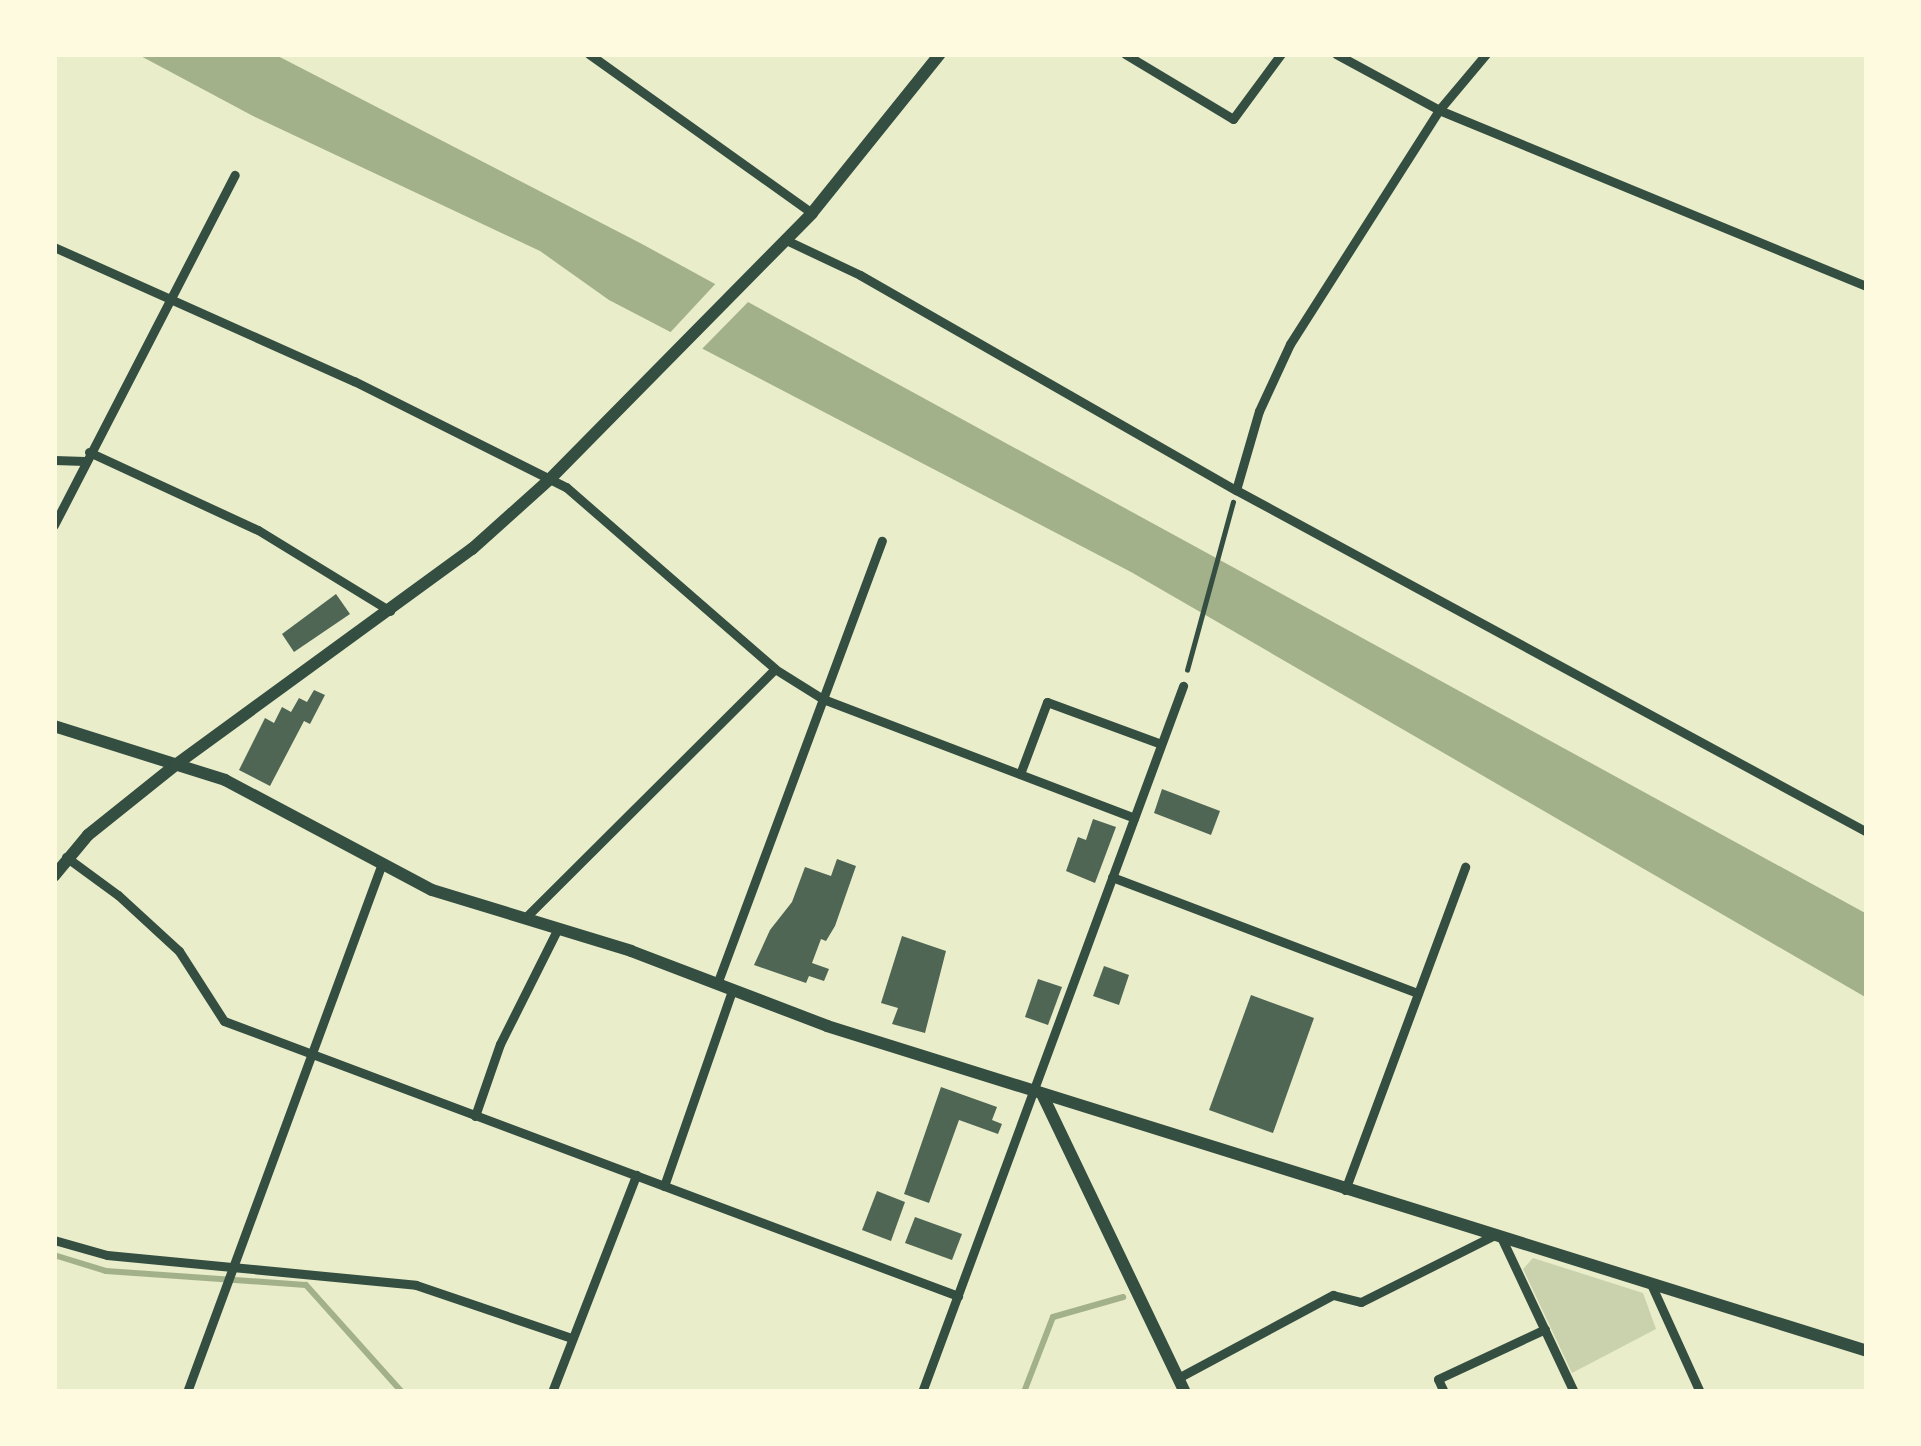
<!DOCTYPE html>
<html>
<head>
<meta charset="utf-8">
<style>
	body { margin:0 }
	#map { position:relative; width:1921px; height:1446px; overflow:hidden; background:#e9edc9; font-family:"PT Sans",sans-serif }
	div>[style] { position:absolute }
	.green>* { inset:0; background:#cad2ad }
	.water>* { inset:0; background:#a3b18a }
	.pier>* { inset:0; background:#e9edc9 }
	.stream>* { height:6px; margin:-3px; padding:0 3px; transform-origin:3px; border-radius:3px; background:#a3b18a }
	.building>* { inset:0; background:#4f6655 }
	.path>* { height:4.5px; margin:-2.25px; padding:0 2.25px; transform-origin:2.25px; border-radius:2.25px; background:#344e41 }
	.minor>* { height:9px; margin:-4.5px; padding:0 4.5px; transform-origin:4.5px; border-radius:4.5px; background:#344e41 }
	.tertiary>* { height:12px; margin:-6px; padding:0 6px; transform-origin:6px; border-radius:6px; background:#344e41 }
	span { translate:-50% -50%; white-space:nowrap; text-align:center; line-height:1.15; -webkit-text-stroke:9px #fefae0; paint-order:stroke }
	.frame { position:absolute; inset:0; border:57px solid #fefae0; pointer-events:none }
</style>
</head>
<body>
<div id="map">
	<div class="green">
		<i style="clip-path:polygon(1533px 1258px,1643px 1293px,1656px 1329px,1572px 1373px,1523px 1269px)"></i>
	</div>
	<div class="water">
		<i style="clip-path:polygon(137px 54px,274px 54px,642px 244px,1867px 914px,1867px 998px,1131px 572px,609px 300px,540px 251px,253px 116px)"></i>
	</div>
	<div class="pier">
		<i style="clip-path:polygon(719px 280px,752px 298px,698px 353px,666px 337px)"></i>
	</div>
	<div class="stream">
		<i style="left:54px;top:1255px;width:54px;rotate:17.1deg"></i>
		<i style="left:106px;top:1271px;width:200px;rotate:4deg"></i>
		<i style="left:306px;top:1285px;width:144px;rotate:48.1deg"></i>
		<i style="left:1024px;top:1392px;width:80px;rotate:-68.9deg"></i>
		<i style="left:1053px;top:1317px;width:73px;rotate:-15.9deg"></i>
	</div>
	<div class="building">
		<i style="clip-path:polygon(336px 594px,350px 614px,294px 652px,282px 634px)"></i>
		<i style="clip-path:polygon(314px 690px,325px 695px,310px 724px,304px 721px,270px 786px,239px 770px,265px 718px,274px 723px,282px 707px,291px 712px,299px 698px,307px 702px)"></i>
		<i style="clip-path:polygon(1162px 789px,1220px 811px,1211px 835px,1154px 813px)"></i>
		<i style="clip-path:polygon(1093px 819px,1116px 827px,1095px 883px,1066px 871px,1078px 837px,1086px 840px)"></i>
		<i style="clip-path:polygon(837px 859px,856px 866px,835px 926px,826px 941px,821px 939px,812px 963px,829px 969px,824px 981px,809px 976px,806px 983px,754px 965px,770px 930px,792px 902px,805px 867px,831px 876px)"></i>
		<i style="clip-path:polygon(902px 936px,946px 951px,925px 1033px,892px 1024px,898px 1008px,881px 1003px)"></i>
		<i style="clip-path:polygon(1104px 966px,1129px 975px,1119px 1005px,1093px 996px)"></i>
		<i style="clip-path:polygon(1038px 979px,1062px 987px,1048px 1025px,1025px 1017px)"></i>
		<i style="clip-path:polygon(1251px 995px,1314px 1018px,1273px 1133px,1209px 1110px)"></i>
		<i style="clip-path:polygon(941px 1087px,997px 1107px,992px 1120px,1002px 1124px,998px 1134px,959px 1120px,929px 1203px,904px 1194px)"></i>
		<i style="clip-path:polygon(877px 1191px,905px 1202px,891px 1241px,862px 1230px)"></i>
		<i style="clip-path:polygon(915px 1217px,962px 1234px,952px 1260px,905px 1243px)"></i>
	</div>
	<div class="path">
		<i style="left:1187px;top:670px;width:174px;rotate:-74.7deg"></i>
	</div>
	<div class="minor">
		<i style="left:589px;top:54px;width:274px;rotate:35.5deg"></i>
		<i style="left:1125px;top:54px;width:126px;rotate:31deg"></i>
		<i style="left:1233px;top:119px;width:81px;rotate:-53.6deg"></i>
		<i style="left:1336px;top:54px;width:117px;rotate:28.5deg"></i>
		<i style="left:1439px;top:110px;width:463px;rotate:22.4deg"></i>
		<i style="left:786px;top:240px;width:82px;rotate:25.3deg"></i>
		<i style="left:860px;top:275px;width:433px;rotate:29.8deg"></i>
		<i style="left:1236px;top:490px;width:718px;rotate:28.46deg"></i>
		<i style="left:54px;top:247px;width:329px;rotate:24.1deg"></i>
		<i style="left:354px;top:381px;width:237px;rotate:26.6deg"></i>
		<i style="left:566px;top:487px;width:277px;rotate:41deg"></i>
		<i style="left:775px;top:669px;width:57px;rotate:32deg"></i>
		<i style="left:823px;top:699px;width:333px;rotate:20.9deg"></i>
		<i style="left:89px;top:452px;width:186px;rotate:24.8deg"></i>
		<i style="left:258px;top:530px;width:155px;rotate:31.5deg"></i>
		<i style="left:54px;top:460px;width:31px;rotate:2deg"></i>
		<i style="left:1236px;top:490px;width:82px;rotate:-73.8deg"></i>
		<i style="left:1259px;top:411px;width:74px;rotate:-65.2deg"></i>
		<i style="left:1290px;top:344px;width:277px;rotate:-57.5deg"></i>
		<i style="left:1439px;top:110px;width:73px;rotate:-50deg"></i>
		<i style="left:54px;top:525px;width:394px;rotate:-62.7deg"></i>
		<i style="left:1020px;top:774px;width:77px;rotate:-69.4deg"></i>
		<i style="left:1047px;top:702px;width:121px;rotate:20.2deg"></i>
		<i style="left:66px;top:857px;width:64px;rotate:36.2deg"></i>
		<i style="left:118px;top:895px;width:83px;rotate:42.6deg"></i>
		<i style="left:179px;top:951px;width:83px;rotate:57.3deg"></i>
		<i style="left:224px;top:1021px;width:784px;rotate:20.54deg"></i>
		<i style="left:1112px;top:877px;width:327px;rotate:20.8deg"></i>
		<i style="left:526px;top:917px;width:351px;rotate:-44.9deg"></i>
		<i style="left:717px;top:984px;width:473px;rotate:-69.6deg"></i>
		<i style="left:475px;top:1116px;width:76px;rotate:-70.9deg"></i>
		<i style="left:500px;top:1044px;width:130px;rotate:-63.4deg"></i>
		<i style="left:664px;top:1186px;width:207px;rotate:-70.8deg"></i>
		<i style="left:1345px;top:1190px;width:345px;rotate:-69.6deg"></i>
		<i style="left:1501px;top:1237px;width:171px;rotate:64.8deg"></i>
		<i style="left:54px;top:1240px;width:55px;rotate:15.8deg"></i>
		<i style="left:107px;top:1255px;width:310px;rotate:5.5deg"></i>
		<i style="left:416px;top:1285px;width:165px;rotate:18.8deg"></i>
		<i style="left:1650px;top:1282px;width:121px;rotate:65.6deg"></i>
		<i style="left:1178px;top:1378px;width:176px;rotate:-28.2deg"></i>
		<i style="left:1333px;top:1295px;width:29px;rotate:14deg"></i>
		<i style="left:1361px;top:1302px;width:150px;rotate:-26.6deg"></i>
		<i style="left:187px;top:1392px;width:561px;rotate:-69.75deg"></i>
		<i style="left:552px;top:1392px;width:233px;rotate:-68.8deg"></i>
		<i style="left:922px;top:1392px;width:753px;rotate:-69.71deg"></i>
		<i style="left:1444px;top:1392px;width:14px;rotate:-115deg"></i>
		<i style="left:1438px;top:1379px;width:118px;rotate:-25deg"></i>
	</div>
	<div class="tertiary">
		<i style="left:54px;top:726px;width:179px;rotate:17.5deg"></i>
		<i style="left:225px;top:780px;width:234px;rotate:28deg"></i>
		<i style="left:432px;top:890px;width:208px;rotate:17deg"></i>
		<i style="left:631px;top:951px;width:210px;rotate:20.9deg"></i>
		<i style="left:827px;top:1026px;width:1090px;rotate:17.35deg"></i>
		<i style="left:54px;top:876px;width:53px;rotate:-50.3deg"></i>
		<i style="left:88px;top:835px;width:110px;rotate:-38.7deg"></i>
		<i style="left:174px;top:766px;width:369px;rotate:-36.1deg"></i>
		<i style="left:472px;top:549px;width:105px;rotate:-41.9deg"></i>
		<i style="left:550px;top:479px;width:373px;rotate:-45.4deg"></i>
		<i style="left:812px;top:213px;width:204px;rotate:-51.2deg"></i>
		<i style="left:1042px;top:1094px;width:331px;rotate:64.4deg"></i>
	</div>
	<div class="frame"></div>
</div>
</body>
</html>
